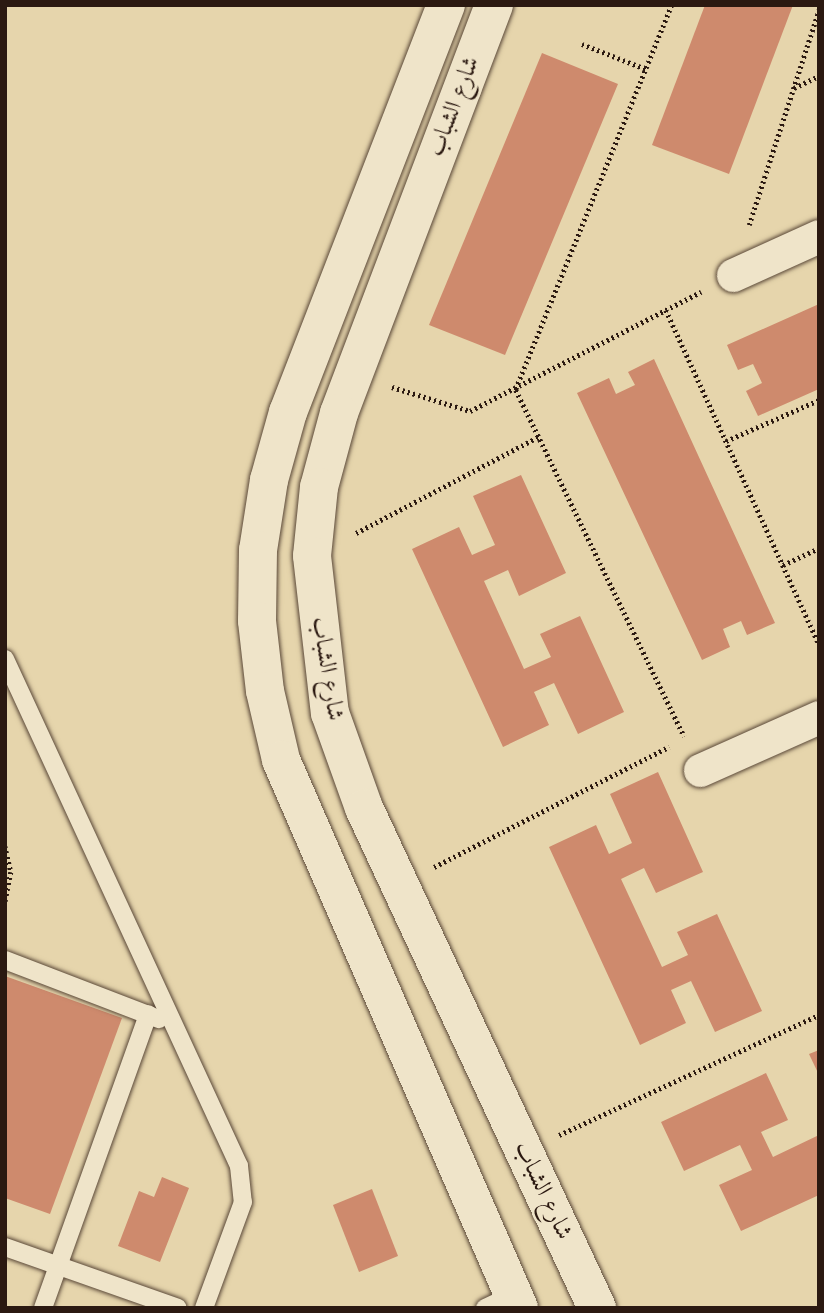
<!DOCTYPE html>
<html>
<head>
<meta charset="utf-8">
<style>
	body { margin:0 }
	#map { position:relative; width:824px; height:1313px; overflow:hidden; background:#e6d5ac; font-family:"Old Standard TT",Amiri,serif }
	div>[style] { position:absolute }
	.building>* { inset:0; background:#ce8a6d }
	.path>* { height:4.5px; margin-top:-2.25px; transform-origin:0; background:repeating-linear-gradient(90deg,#2b1911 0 2px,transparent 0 5.5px) }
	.roads { filter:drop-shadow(0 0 2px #5a4838) drop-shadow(0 0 2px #5a4838) }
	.lane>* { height:18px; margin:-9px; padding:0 9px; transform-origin:9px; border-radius:9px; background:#efe4c9 }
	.street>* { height:33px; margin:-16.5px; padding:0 16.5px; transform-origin:16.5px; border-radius:16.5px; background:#efe4c9 }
	.secondary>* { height:38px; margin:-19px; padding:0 19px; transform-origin:19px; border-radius:19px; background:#efe4c9 }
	span { translate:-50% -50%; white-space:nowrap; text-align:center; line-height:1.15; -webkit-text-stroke:5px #efe4c9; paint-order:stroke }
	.street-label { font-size:24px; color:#2b1911 }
	.frame { position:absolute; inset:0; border:7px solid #2b1911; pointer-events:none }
</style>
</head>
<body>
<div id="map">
	<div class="building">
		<i style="clip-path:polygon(705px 5px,793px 5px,729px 174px,652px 145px)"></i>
		<i style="clip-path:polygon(542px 53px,618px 84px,505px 355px,429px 325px)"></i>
		<i style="clip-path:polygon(819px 304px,819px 389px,758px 416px,746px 391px,762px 383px,753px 364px,738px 370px,727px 345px)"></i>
		<i style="clip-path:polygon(654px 359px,775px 623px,747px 635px,741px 621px,723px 629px,730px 647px,702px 660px,577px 393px,609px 378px,616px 394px,635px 385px,628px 372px)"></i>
		<i style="clip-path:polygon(521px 475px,566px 573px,519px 596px,508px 570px,484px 581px,524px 669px,551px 657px,540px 634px,580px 616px,624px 712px,578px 734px,554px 683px,534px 692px,549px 725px,503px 747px,412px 549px,459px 527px,472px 555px,495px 545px,473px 496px)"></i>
		<i style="clip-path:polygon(658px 772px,703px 872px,656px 893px,644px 868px,621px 879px,662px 967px,688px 955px,677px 932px,717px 914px,762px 1011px,715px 1032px,691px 981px,671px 990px,686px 1023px,640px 1045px,549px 847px,596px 825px,609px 854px,632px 843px,610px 794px)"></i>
		<i style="clip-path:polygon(5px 976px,122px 1018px,50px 1214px,5px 1198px)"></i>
		<i style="clip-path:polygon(819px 1050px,819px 1075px,809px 1054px)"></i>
		<i style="clip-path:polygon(766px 1073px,788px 1120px,761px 1132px,773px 1157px,819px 1135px,819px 1195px,741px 1231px,719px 1185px,752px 1170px,740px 1145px,684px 1171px,661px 1122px)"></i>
		<i style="clip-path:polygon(162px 1177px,189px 1188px,160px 1262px,118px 1246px,139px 1191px,154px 1197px)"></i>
		<i style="clip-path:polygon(372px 1189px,398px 1256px,359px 1272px,333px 1205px)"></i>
	</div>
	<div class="path">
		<i style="left:672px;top:5px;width:415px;rotate:112.1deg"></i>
		<i style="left:516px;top:390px;width:385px;rotate:64.1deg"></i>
		<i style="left:582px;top:44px;width:69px;rotate:21.3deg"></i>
		<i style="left:794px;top:88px;width:28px;rotate:-26deg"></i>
		<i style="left:749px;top:225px;width:227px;rotate:-72deg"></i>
		<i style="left:666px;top:310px;width:367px;rotate:65.4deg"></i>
		<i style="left:392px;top:387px;width:82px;rotate:17.1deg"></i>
		<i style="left:470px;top:411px;width:260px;rotate:-27.3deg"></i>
		<i style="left:726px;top:441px;width:102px;rotate:-23.8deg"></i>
		<i style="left:356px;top:533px;width:206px;rotate:-27.8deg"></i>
		<i style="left:783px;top:565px;width:40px;rotate:-25deg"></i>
		<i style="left:5px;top:846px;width:27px;rotate:77deg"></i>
		<i style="left:11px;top:872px;width:31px;rotate:101deg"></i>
		<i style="left:434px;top:867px;width:264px;rotate:-27.1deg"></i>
		<i style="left:559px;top:1135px;width:286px;rotate:-24.8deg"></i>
	</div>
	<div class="roads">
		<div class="lane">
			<i style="left:5px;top:659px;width:558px;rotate:65.22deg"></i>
			<i style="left:239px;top:1166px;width:36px;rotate:84deg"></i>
			<i style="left:243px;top:1202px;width:113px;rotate:110.2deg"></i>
			<i style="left:5px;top:960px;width:165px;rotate:21deg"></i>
			<i style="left:5px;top:1247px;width:183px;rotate:19.4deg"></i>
			<i style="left:43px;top:1308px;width:312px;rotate:-70.3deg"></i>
			<i style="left:485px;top:1308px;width:31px;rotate:-25deg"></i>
		</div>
		<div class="street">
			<i style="left:733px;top:275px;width:94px;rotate:-24.4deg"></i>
			<i style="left:700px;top:770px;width:130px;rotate:-24deg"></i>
		</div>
		<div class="secondary">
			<i style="left:446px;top:5px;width:437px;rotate:111.2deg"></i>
			<i style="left:288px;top:412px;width:71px;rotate:105.6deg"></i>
			<i style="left:269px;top:480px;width:71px;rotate:98.9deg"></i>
			<i style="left:258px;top:550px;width:71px;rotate:90.8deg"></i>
			<i style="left:257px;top:621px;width:70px;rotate:83.5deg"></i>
			<i style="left:265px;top:691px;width:71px;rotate:76.9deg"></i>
			<i style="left:281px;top:760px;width:597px;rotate:66.52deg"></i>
			<i style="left:494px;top:5px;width:436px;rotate:110.8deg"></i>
			<i style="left:339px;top:413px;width:77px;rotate:105.1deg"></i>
			<i style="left:319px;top:487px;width:69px;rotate:95.8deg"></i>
			<i style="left:312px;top:556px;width:158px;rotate:83.5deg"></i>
			<i style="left:330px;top:713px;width:101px;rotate:70.3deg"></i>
			<i style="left:364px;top:808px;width:552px;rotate:65.01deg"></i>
		</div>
	</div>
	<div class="street-label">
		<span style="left:455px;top:107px;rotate:-69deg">شارع الشباب</span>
		<span style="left:326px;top:669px;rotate:81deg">شارع الشباب</span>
		<span style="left:542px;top:1191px;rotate:65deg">شارع الشباب</span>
	</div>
	<div class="frame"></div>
</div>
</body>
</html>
